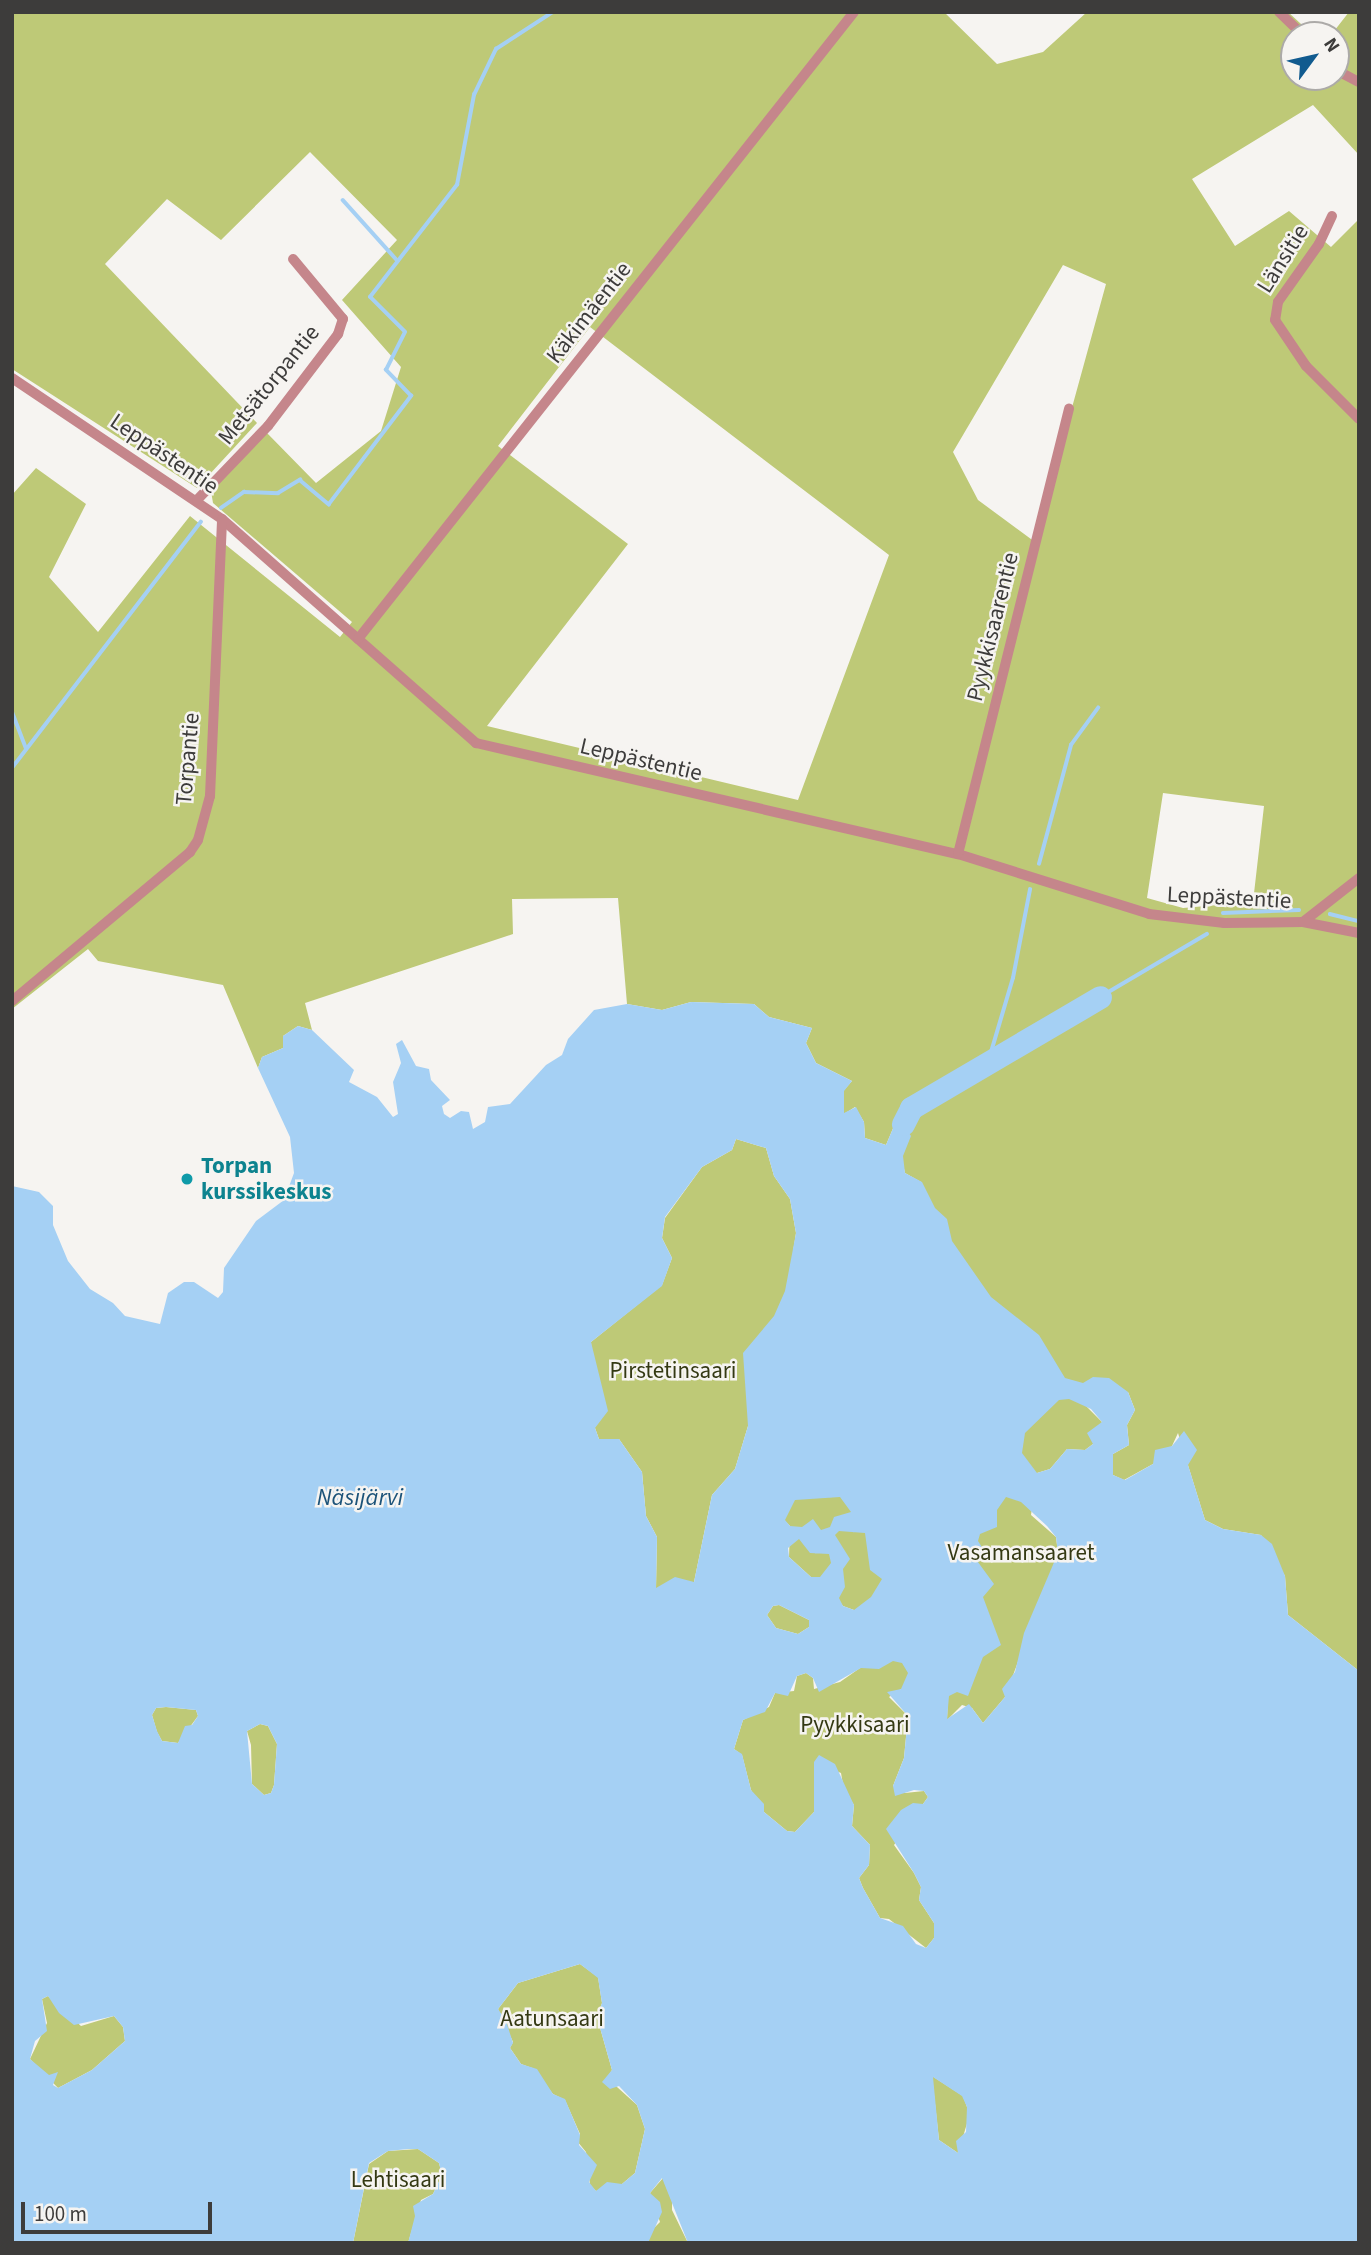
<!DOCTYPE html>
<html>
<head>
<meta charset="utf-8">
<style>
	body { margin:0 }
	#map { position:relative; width:1371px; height:2255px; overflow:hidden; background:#f6f4f1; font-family:"Source Sans 3",sans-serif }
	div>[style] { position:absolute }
	.green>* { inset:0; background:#bec977 }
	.water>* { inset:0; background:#a5d0f4 }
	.stream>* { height:3.5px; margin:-1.75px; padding:0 1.75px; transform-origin:1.75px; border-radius:1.75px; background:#a5d0f4 }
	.river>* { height:23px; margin:-11.5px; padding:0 11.5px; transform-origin:11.5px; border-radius:11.5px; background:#a5d0f4 }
	.minor>* { height:10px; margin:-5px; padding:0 5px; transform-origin:5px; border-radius:5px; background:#c5868b }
	.dots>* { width:19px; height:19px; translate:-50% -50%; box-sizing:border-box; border:4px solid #f6f4f1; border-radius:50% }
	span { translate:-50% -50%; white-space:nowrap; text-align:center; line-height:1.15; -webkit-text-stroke:5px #f6f4f1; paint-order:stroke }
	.street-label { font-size:23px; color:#3d3c3b }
	.culture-label { font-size:23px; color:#0d838f; font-weight:700 }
	.left { translate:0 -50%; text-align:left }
	.park-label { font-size:23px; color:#343913 }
	.water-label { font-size:24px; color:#1c5379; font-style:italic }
	.frame { position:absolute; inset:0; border:14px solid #3d3c3b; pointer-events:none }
	.north { position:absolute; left:1280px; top:21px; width:70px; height:70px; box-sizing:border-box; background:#f6f4f1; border:2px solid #acaaa8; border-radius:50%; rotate:57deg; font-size:19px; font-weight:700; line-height:28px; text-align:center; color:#3d3c3b }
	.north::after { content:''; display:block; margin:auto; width:24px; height:32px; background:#115b8f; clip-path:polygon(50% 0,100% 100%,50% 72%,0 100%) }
	.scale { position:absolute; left:21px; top:2202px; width:191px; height:32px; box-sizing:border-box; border:4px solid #3d3c3b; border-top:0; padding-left:9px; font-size:21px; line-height:24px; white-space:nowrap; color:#3d3c3b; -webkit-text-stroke:5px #f6f4f1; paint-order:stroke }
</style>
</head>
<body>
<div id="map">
	<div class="green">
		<i style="clip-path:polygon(evenodd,12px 12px,944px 12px,997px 64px,1043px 52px,1087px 12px,1288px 12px,1313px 35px,1294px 35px,1294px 77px,1336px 77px,1336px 35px,1331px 35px,1349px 12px,1359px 12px,1359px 155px,1313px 105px,1192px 179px,1235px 246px,1289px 211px,1331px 247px,1359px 219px,1359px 1671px,1288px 1615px,1285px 1576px,1261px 1535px,1223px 1529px,1205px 1520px,1178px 1433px,1172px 1446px,1153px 1464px,1124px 1480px,1113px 1475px,1109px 1465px,1113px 1454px,1129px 1445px,1127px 1425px,1135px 1410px,1128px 1392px,1112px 1391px,1086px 1406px,1102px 1422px,1093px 1444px,1085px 1450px,1067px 1449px,1050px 1469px,1037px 1473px,1031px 1515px,1056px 1537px,1058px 1553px,1005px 1697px,983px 1723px,972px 1708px,962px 1705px,947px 1720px,948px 1696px,901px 1689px,889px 1697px,908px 1716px,904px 1758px,893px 1786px,905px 1793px,924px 1791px,928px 1797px,894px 1845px,914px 1873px,921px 1887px,919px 1900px,934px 1923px,934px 1938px,926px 1948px,889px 1919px,880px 1918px,863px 1888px,859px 1878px,869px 1865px,870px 1845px,852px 1826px,854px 1805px,844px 1790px,841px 1773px,814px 1762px,814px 1812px,795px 1832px,787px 1831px,764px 1812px,751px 1790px,742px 1755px,734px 1749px,743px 1720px,769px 1707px,775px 1693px,794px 1691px,797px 1676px,806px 1673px,813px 1678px,814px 1689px,840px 1682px,860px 1668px,854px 1610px,843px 1606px,820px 1577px,811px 1577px,789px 1557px,790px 1526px,784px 1520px,921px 1182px,905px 1173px,894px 1126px,886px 1145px,865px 1138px,864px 1122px,855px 1107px,844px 1114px,844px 1090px,852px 1081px,816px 1063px,806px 1043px,812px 1028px,769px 1017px,754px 1004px,691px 1002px,662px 1010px,627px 1004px,618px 898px,512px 899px,513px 934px,305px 1003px,312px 1030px,298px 1026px,283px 1036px,283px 1048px,262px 1057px,258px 1068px,223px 985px,98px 961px,88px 949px,12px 1009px,12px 495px,36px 468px,86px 504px,49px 577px,98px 632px,190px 516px,340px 637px,352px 622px,213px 503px,211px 491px,267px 433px,316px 483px,381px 431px,401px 367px,342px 300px,397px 240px,310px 152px,221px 240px,167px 199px,105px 264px,257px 423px,197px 488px,12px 369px,12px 12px,1063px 265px,1106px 284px,1035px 542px,978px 500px,953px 452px,1063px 265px,12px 12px,590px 327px,889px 555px,798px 800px,487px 726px,628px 544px,498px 446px,590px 327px,12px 12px,1163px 793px,1264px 806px,1253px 902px,1183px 908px,1147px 898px,1163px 793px)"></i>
		<i style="clip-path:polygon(736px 1139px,766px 1148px,774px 1176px,790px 1199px,796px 1233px,793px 1252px,824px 1271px,748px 1398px,748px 1426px,735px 1469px,712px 1495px,694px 1582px,656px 1589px,657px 1537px,646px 1516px,642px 1472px,619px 1439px,599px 1439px,595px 1428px,591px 1342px,662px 1285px,672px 1258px,662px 1238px,665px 1218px,702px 1167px,732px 1150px)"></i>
		<i style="clip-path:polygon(779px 1605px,809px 1620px,809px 1627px,798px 1634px,776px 1628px,767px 1615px,773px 1606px)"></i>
		<i style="clip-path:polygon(166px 1707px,196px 1710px,198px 1716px,178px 1743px,162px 1741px,157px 1732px,152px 1715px,156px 1708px)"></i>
		<i style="clip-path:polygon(260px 1724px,268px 1726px,277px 1744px,274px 1785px,271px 1793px,264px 1795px,252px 1784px,251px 1745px,247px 1731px)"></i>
		<i style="clip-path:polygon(580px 1964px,598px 1977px,602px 2003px,597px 2017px,612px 2070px,607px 2078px,637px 2105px,645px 2129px,635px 2173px,622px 2184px,596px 2191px,590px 2185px,586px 2152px,577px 2141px,580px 2134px,565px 2100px,553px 2094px,532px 2068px,521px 2064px,510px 2048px,513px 2042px,498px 2009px,518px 1983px)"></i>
		<i style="clip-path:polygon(48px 1996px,81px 2026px,114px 2016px,123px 2027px,125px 2041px,92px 2070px,58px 2088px,30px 2059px,47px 2023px,42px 1999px)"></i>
		<i style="clip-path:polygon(932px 2076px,963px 2096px,967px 2107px,969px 2117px,958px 2153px,939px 2140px)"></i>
		<i style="clip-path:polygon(418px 2149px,439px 2163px,442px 2175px,433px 2194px,421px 2200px,408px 2243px,353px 2243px,369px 2164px,388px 2151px)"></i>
		<i style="clip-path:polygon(663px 2178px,672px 2194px,672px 2210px,688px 2243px,648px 2243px,651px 2231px,660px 2222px,650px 2193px)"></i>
	</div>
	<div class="water">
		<i style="clip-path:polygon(evenodd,691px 1002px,754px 1004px,769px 1017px,812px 1028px,806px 1043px,816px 1063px,852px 1081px,844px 1091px,844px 1113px,856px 1107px,864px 1122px,865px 1138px,886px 1145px,894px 1126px,903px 1124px,911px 1136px,903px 1156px,905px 1173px,922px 1182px,935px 1208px,947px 1219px,952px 1241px,991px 1297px,1039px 1335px,1065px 1378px,1083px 1383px,1093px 1377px,1109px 1378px,1128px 1392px,1135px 1410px,1127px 1425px,1129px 1445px,1113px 1454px,1113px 1475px,1125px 1480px,1153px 1464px,1155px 1450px,1172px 1446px,1184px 1431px,1197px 1450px,1188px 1465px,1205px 1520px,1223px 1529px,1261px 1535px,1272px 1544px,1285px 1576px,1288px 1615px,1359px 1671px,1359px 2243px,688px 2243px,662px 2178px,650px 2193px,660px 2202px,662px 2212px,648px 2243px,408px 2243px,415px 2216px,413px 2206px,433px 2194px,442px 2175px,439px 2163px,418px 2149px,408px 2149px,388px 2151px,369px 2163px,353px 2243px,12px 2243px,12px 1186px,39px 1192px,53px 1206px,53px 1225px,68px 1261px,90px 1289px,113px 1303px,125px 1316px,160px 1324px,168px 1293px,184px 1282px,194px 1282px,218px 1298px,223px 1292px,224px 1268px,256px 1221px,284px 1200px,294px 1173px,290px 1137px,258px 1068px,262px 1057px,283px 1048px,283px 1036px,298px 1026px,312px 1030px,354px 1070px,349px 1082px,377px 1097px,393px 1117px,398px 1114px,393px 1082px,401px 1063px,396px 1044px,402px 1040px,416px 1066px,429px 1069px,431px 1080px,450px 1100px,442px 1106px,444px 1114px,450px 1118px,461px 1111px,469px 1112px,473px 1129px,485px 1122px,488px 1107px,510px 1104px,546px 1065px,562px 1055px,568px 1039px,594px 1010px,627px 1004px,662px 1010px,691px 1002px,736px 1139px,766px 1148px,774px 1176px,790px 1199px,796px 1233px,785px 1291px,774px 1316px,743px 1353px,748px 1426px,735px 1469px,712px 1495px,694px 1582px,675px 1577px,656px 1588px,657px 1537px,646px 1516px,642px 1472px,619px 1439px,599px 1439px,595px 1428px,608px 1411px,591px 1342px,662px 1286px,672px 1258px,662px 1238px,665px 1217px,702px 1167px,732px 1150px,736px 1139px,691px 1002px,1069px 1399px,1091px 1409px,1102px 1422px,1087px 1433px,1093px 1444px,1085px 1450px,1067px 1449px,1050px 1469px,1037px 1473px,1022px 1453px,1025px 1433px,1059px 1400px,1069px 1399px,691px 1002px,840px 1497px,851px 1512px,834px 1517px,830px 1527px,821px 1530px,813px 1519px,802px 1527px,790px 1526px,785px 1520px,795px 1500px,840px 1497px,691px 1002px,1006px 1497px,1021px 1502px,1047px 1526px,1056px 1537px,1058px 1553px,1024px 1633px,1015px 1672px,1002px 1689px,1005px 1697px,983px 1723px,969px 1704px,947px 1719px,949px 1696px,957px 1692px,968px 1696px,983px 1657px,1001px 1645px,983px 1597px,994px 1584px,975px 1558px,987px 1555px,978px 1541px,980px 1534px,997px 1527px,997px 1510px,1006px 1497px,691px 1002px,839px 1531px,865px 1533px,870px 1570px,882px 1579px,871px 1597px,854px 1610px,843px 1606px,839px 1598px,845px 1587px,843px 1569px,850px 1559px,835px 1535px,839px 1531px,691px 1002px,799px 1539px,810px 1553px,829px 1554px,831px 1563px,820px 1577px,811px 1577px,789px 1557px,788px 1548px,799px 1539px,691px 1002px,779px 1605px,809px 1620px,809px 1627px,798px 1634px,776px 1628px,767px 1615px,773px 1606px,779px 1605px,691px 1002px,893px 1661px,902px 1663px,908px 1673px,901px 1689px,887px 1692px,908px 1716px,904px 1758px,893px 1786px,895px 1796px,914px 1790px,924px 1791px,928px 1797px,923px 1804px,913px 1803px,901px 1810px,886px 1829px,914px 1873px,921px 1887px,919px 1900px,934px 1923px,934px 1938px,926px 1948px,916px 1944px,903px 1926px,880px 1918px,863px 1888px,859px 1878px,869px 1865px,870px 1845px,852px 1826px,854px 1805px,835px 1764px,819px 1755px,814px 1762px,814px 1812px,795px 1832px,787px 1831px,764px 1812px,764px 1804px,751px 1790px,742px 1754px,734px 1749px,743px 1720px,765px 1712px,775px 1693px,788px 1696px,797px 1676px,806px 1673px,813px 1678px,819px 1692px,861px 1668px,879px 1669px,893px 1661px,691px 1002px,166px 1707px,196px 1710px,198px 1716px,192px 1725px,185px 1726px,178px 1743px,162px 1741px,157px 1731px,152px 1715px,156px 1708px,166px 1707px,691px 1002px,260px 1724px,268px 1726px,277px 1744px,274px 1785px,271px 1793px,264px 1795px,252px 1784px,247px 1731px,260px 1724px,691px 1002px,580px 1964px,598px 1978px,602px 2003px,597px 2017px,612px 2070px,602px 2082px,610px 2089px,619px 2086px,637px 2105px,645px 2129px,635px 2173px,622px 2184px,607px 2182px,596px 2191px,589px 2182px,597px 2165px,579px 2145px,580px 2135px,565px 2099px,553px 2094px,537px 2069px,521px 2064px,510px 2048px,513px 2043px,506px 2021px,498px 2009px,518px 1983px,580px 1964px,691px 1002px,48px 1996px,59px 2013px,74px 2025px,114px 2016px,123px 2027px,125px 2041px,92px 2070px,58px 2088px,53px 2085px,58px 2072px,49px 2075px,30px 2059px,35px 2041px,47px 2031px,42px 1999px,48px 1996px,691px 1002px,933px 2077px,962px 2096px,967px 2107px,966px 2132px,956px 2141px,958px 2153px,939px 2140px,933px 2077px)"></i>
	</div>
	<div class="stream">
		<i style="left:343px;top:200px;width:82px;rotate:48deg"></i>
		<i style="left:221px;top:508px;width:28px;rotate:-35deg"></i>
		<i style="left:244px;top:492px;width:34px;rotate:2deg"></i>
		<i style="left:278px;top:493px;width:26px;rotate:-31deg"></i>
		<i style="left:300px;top:480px;width:38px;rotate:40deg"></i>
		<i style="left:329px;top:504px;width:136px;rotate:-52.8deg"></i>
		<i style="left:411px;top:396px;width:36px;rotate:-134deg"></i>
		<i style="left:386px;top:370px;width:42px;rotate:-63.4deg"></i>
		<i style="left:405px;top:332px;width:49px;rotate:-135deg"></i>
		<i style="left:370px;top:297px;width:142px;rotate:-52.2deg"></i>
		<i style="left:457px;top:185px;width:92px;rotate:-79.3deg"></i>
		<i style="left:474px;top:95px;width:51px;rotate:-64.4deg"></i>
		<i style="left:496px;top:49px;width:68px;rotate:-33deg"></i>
		<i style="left:12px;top:711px;width:40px;rotate:69deg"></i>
		<i style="left:12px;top:768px;width:310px;rotate:-52.5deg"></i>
		<i style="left:1039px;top:864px;width:123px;rotate:-74.9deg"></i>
		<i style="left:1071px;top:745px;width:46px;rotate:-53.9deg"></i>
		<i style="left:1223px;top:913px;width:76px;rotate:-2.3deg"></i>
		<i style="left:1330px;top:914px;width:30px;rotate:14deg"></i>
		<i style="left:1100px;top:997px;width:124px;rotate:-30.5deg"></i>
		<i style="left:989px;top:1059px;width:84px;rotate:-73.5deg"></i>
		<i style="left:1013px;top:978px;width:90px;rotate:-79.1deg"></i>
	</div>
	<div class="river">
		<i style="left:903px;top:1124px;width:18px;rotate:-63deg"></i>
		<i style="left:911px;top:1108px;width:219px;rotate:-30.4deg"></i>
	</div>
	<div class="minor">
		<i style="left:1279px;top:12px;width:33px;rotate:44deg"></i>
		<i style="left:1336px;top:70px;width:26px;rotate:28deg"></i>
		<i style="left:1332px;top:216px;width:31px;rotate:115deg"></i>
		<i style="left:1319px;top:244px;width:71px;rotate:125.3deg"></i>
		<i style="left:1278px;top:302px;width:18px;rotate:99deg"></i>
		<i style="left:1275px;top:320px;width:55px;rotate:56deg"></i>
		<i style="left:1306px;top:366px;width:75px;rotate:45deg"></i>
		<i style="left:12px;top:378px;width:253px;rotate:33.9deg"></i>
		<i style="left:222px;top:519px;width:339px;rotate:41.4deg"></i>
		<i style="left:476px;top:743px;width:495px;rotate:13deg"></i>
		<i style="left:958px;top:854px;width:200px;rotate:17.4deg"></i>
		<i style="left:1149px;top:914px;width:76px;rotate:6.8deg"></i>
		<i style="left:1224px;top:923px;width:79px;rotate:-0.7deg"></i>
		<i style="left:1303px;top:922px;width:71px;rotate:-38.2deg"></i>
		<i style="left:197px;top:500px;width:103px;rotate:-46.2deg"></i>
		<i style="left:268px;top:426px;width:116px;rotate:-52.7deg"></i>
		<i style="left:338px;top:334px;width:16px;rotate:-72deg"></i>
		<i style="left:343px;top:319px;width:78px;rotate:-129.8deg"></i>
		<i style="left:358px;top:639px;width:799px;rotate:-51.65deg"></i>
		<i style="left:958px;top:854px;width:459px;rotate:-76deg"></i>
		<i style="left:1303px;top:922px;width:57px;rotate:11.1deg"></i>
		<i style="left:12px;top:1001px;width:232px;rotate:-39.9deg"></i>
		<i style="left:190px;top:852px;width:14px;rotate:-56deg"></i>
		<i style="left:198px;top:840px;width:46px;rotate:-74.7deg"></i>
		<i style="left:210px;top:796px;width:277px;rotate:-87.5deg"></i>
	</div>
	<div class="dots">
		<i style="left:187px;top:1179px;background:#0f9aa8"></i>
	</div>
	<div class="street-label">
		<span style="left:1283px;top:259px;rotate:-58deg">Länsitie</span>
		<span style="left:589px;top:313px;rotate:-52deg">Käkimäentie</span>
		<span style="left:269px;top:385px;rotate:-51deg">Metsätorpantie</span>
		<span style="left:164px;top:454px;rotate:34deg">Leppästentie</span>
		<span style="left:993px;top:627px;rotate:-76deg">Pyykkisaarentie</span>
		<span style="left:188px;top:759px;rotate:-85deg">Torpantie</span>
		<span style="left:641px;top:760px;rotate:13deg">Leppästentie</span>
		<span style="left:1229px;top:898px;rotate:3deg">Leppästentie</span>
	</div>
	<div class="culture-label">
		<span class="left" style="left:201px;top:1179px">Torpan<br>kurssikeskus</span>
	</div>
	<div class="park-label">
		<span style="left:673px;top:1371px">Pirstetinsaari</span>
		<span style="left:1021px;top:1553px">Vasamansaaret</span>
		<span style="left:855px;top:1725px">Pyykkisaari</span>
		<span style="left:552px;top:2019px">Aatunsaari</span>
		<span style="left:398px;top:2180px">Lehtisaari</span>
	</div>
	<div class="water-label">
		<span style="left:360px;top:1498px">Näsijärvi</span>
	</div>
	<div class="frame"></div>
	<div class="north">N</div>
	<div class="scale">100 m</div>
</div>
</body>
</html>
